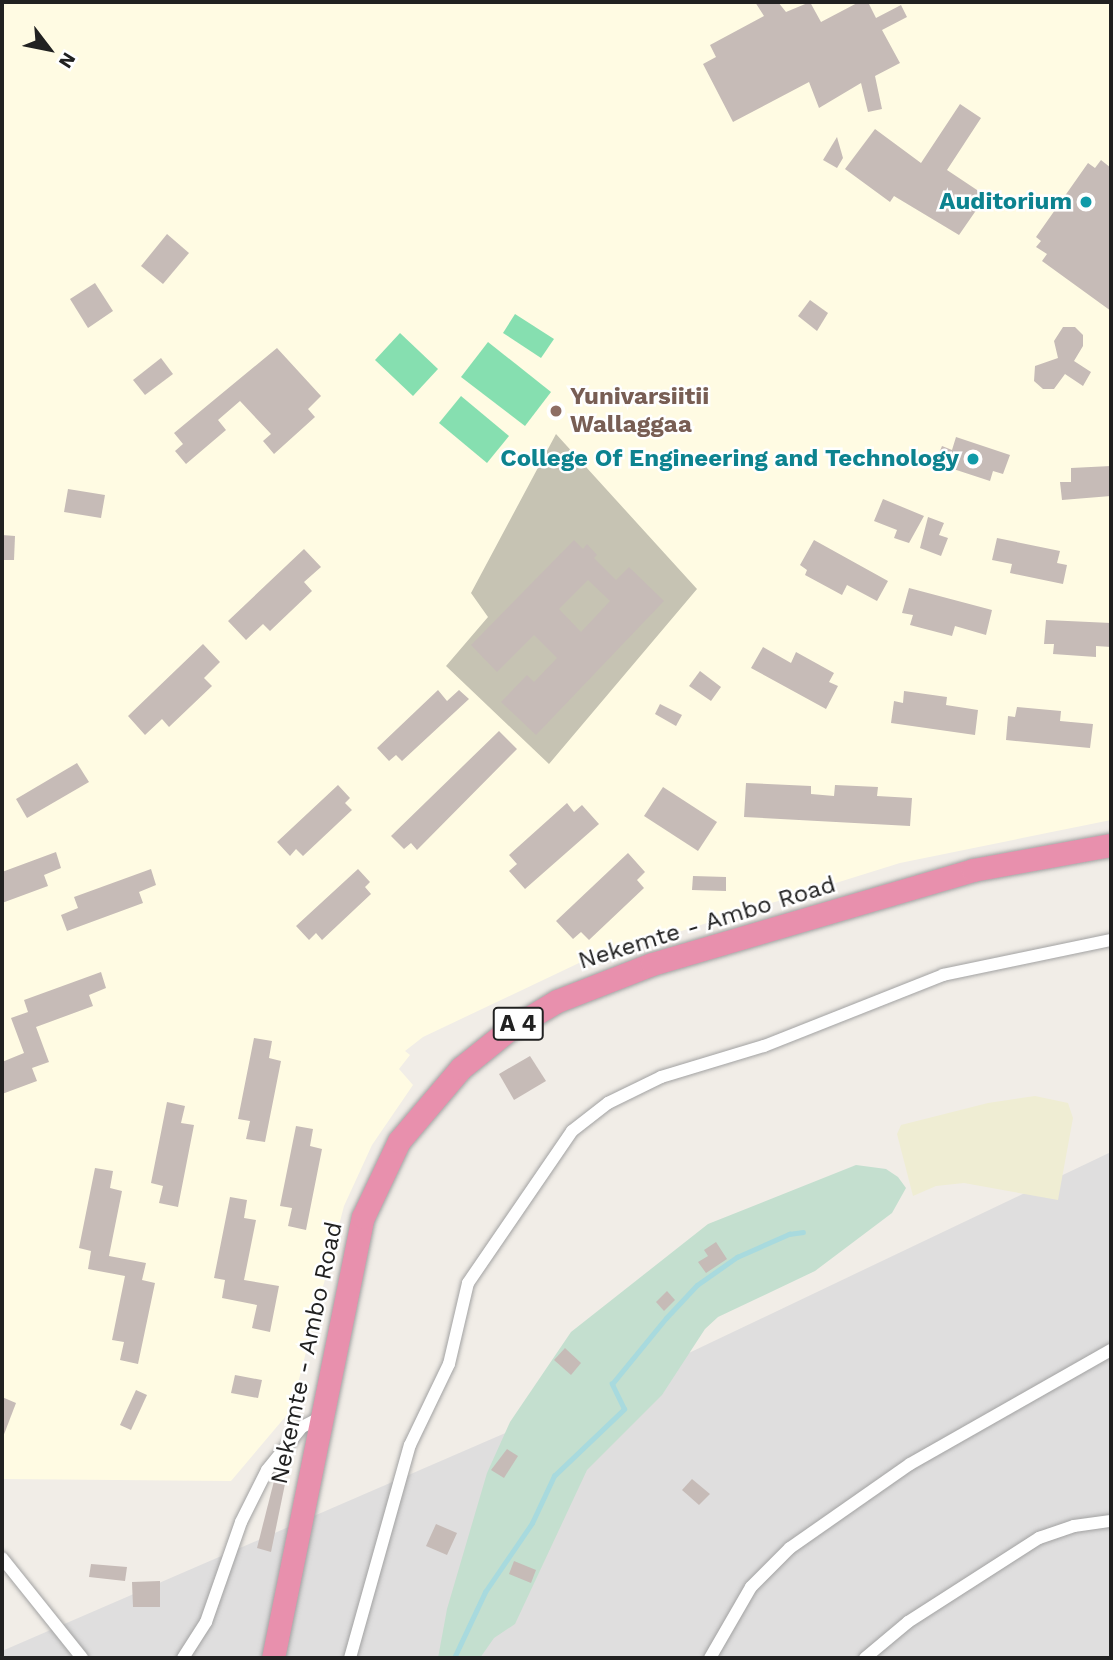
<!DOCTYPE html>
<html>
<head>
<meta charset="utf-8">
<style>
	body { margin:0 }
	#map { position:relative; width:1113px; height:1660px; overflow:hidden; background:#f1ede7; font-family:"Work Sans",sans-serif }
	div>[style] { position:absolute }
	.residential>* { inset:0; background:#dfdede }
	.education>* { inset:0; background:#fffbe3 }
	.construction>* { inset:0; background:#c6c3b3 }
	.farmland>* { inset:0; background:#efedd3 }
	.wetland>* { inset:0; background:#c4dfcf }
	.pitch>* { inset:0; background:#86dfb0 }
	.stream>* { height:4.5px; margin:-2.25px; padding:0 2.25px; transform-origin:2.25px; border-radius:2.25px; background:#a8dade }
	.building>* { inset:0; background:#c6bbb7 }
	.roads { filter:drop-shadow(0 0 2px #a2a2a2) drop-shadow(0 0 2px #a2a2a2) }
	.street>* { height:12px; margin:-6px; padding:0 6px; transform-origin:6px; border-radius:6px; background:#fff }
	.highway>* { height:23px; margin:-11.5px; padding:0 11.5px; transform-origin:11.5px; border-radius:11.5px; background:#e890ad }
	.dots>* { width:19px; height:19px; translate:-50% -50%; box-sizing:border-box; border:4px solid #fff; border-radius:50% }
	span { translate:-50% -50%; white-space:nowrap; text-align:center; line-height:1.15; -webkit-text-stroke:5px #fff; paint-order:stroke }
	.shield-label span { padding:2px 5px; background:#fff; border:2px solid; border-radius:5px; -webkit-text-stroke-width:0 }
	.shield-label { font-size:23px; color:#212121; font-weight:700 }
	.culture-label { font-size:24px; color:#0d838f; font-weight:700 }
	.right { translate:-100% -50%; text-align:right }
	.education-label { font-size:24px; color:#785e54; font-weight:700 }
	.left { translate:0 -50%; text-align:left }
	.street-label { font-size:24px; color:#212121 }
	.frame { position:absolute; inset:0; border:4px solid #212121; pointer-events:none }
	.north { position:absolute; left:14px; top:14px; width:70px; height:70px; -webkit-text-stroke:5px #fff; paint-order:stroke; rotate:122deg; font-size:19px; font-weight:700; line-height:28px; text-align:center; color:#212121 }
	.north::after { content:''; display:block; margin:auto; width:24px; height:32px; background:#212121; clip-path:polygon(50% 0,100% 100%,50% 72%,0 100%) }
</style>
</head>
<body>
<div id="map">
	<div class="residential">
		<i style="clip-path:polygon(1111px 1152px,1111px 1658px,2px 1658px,2px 1651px,672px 1361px)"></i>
	</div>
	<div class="education">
		<i style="clip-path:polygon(2px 2px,1111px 2px,1111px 820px,900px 863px,579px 963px,423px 1037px,405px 1051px,410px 1055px,399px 1069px,413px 1085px,372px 1145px,344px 1206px,291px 1410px,231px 1481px,2px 1479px)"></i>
	</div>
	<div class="construction">
		<i style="clip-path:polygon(556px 434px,697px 589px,549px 764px,446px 666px,488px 617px,471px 593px)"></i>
	</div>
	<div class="farmland">
		<i style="clip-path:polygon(1035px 1096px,1068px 1103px,1073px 1118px,1058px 1200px,964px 1183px,936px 1186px,913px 1196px,897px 1134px,901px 1125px,988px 1103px)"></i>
	</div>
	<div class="wetland">
		<i style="clip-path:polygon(856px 1165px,886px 1169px,898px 1177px,906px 1188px,892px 1213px,815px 1271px,718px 1317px,705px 1329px,662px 1395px,587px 1470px,515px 1624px,494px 1638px,480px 1658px,438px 1658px,447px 1609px,487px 1473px,510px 1422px,571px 1332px,708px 1224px)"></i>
	</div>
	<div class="pitch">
		<i style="clip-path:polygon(515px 314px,554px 339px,541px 358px,503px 333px)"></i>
		<i style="clip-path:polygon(400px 333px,438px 369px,413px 396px,375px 360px)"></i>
		<i style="clip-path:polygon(488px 342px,551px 392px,525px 426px,461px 377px)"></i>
		<i style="clip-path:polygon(461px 396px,509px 436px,487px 463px,439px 423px)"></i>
	</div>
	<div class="stream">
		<i style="left:454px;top:1658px;width:73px;rotate:-64.8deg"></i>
		<i style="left:485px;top:1592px;width:83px;rotate:-55.7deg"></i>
		<i style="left:532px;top:1523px;width:52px;rotate:-64.9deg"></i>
		<i style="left:554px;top:1476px;width:97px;rotate:-43.7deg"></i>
		<i style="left:624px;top:1409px;width:28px;rotate:-116deg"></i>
		<i style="left:612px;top:1384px;width:85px;rotate:-50.7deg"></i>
		<i style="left:666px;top:1318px;width:45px;rotate:-46.8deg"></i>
		<i style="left:697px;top:1285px;width:49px;rotate:-35deg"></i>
		<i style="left:737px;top:1257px;width:57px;rotate:-23.9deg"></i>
		<i style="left:789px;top:1234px;width:14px;rotate:-8deg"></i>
	</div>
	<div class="building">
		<i style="clip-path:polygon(755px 2px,778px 2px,786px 12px,810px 2px,821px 22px,859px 2px,868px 2px,876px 18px,901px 5px,907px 17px,882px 30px,900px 63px,875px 76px,882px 109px,868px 112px,861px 83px,819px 108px,809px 82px,733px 122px,703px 64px,716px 57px,710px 45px,764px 16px)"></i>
		<i style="clip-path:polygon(960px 104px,981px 118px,947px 170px,986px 196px,959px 235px,894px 196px,890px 202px,845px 169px,875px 129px,921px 163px)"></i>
		<i style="clip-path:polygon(837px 137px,843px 158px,837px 168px,823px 160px)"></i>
		<i style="clip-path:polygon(1101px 160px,1111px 168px,1111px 311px,1042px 261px,1047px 254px,1036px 247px,1041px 241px,1036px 237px,1088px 163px,1095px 168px)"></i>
		<i style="clip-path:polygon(167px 234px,189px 253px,163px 284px,141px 266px)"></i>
		<i style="clip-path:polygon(95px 283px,113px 311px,88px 328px,70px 299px)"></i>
		<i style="clip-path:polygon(810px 300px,828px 313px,817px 331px,798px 316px)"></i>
		<i style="clip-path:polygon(1063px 327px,1075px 327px,1083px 335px,1083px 346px,1074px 361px,1091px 372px,1083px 386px,1065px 374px,1054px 389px,1043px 389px,1034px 381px,1035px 366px,1058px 358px,1054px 341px)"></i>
		<i style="clip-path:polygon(277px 348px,321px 396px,308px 409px,315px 417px,274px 454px,263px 441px,271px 434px,240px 401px,218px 420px,226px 430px,186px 464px,175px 451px,183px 444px,174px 433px)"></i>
		<i style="clip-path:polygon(161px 358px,173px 374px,145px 395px,133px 380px)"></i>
		<i style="clip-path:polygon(956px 437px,1010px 455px,1003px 474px,993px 471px,990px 481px,935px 463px,942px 446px,952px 450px)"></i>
		<i style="clip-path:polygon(1111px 466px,1111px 496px,1062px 500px,1060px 482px,1071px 482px,1071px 468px)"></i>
		<i style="clip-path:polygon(68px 489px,105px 495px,101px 518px,64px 512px)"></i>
		<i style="clip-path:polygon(883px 499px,924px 516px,909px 543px,894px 538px,897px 530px,874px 521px)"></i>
		<i style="clip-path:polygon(928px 517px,944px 523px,939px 535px,948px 538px,941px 556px,920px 548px)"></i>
		<i style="clip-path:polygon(2px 535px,15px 536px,14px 560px,2px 560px)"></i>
		<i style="clip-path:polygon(997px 538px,1060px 551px,1057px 563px,1067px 565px,1063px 584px,1010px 573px,1012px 564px,992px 560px)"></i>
		<i style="clip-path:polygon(evenodd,574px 540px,583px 549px,587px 544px,597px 555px,594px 558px,616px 580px,629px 567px,664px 601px,536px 735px,501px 702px,527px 675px,534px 682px,557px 658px,534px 635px,497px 672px,471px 645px,574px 540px,588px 580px,610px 601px,581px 632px,559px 609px,588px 580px)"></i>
		<i style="clip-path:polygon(814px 540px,888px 581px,877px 601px,847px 585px,842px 595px,805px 575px,807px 570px,800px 565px)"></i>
		<i style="clip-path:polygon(304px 549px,321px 567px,304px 582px,312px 591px,270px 631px,263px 624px,246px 640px,228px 621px)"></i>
		<i style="clip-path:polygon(909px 588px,992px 610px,986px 635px,955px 626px,952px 636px,910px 625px,913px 615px,902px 613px)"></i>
		<i style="clip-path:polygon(1046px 620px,1111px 623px,1111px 647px,1096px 646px,1096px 657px,1053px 654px,1054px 644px,1044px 644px)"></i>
		<i style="clip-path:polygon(203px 644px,220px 662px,204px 678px,212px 686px,169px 727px,162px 719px,145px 735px,128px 716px)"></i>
		<i style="clip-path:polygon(763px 647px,791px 663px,796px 652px,834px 673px,829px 682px,838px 686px,826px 709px,751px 668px)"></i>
		<i style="clip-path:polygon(700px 671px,721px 687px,711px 701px,689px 686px)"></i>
		<i style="clip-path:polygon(438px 690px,447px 701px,459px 690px,469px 699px,402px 761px,396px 755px,389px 761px,377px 748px)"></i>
		<i style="clip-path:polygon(904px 691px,947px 697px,946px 705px,978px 710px,975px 735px,891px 723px,894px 701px,903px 703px)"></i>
		<i style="clip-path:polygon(660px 704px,682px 715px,676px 726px,655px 714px)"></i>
		<i style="clip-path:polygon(1017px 707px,1061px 711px,1060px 721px,1093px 724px,1090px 748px,1006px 740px,1008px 716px,1015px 717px)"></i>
		<i style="clip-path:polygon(499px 731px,517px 749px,417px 850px,411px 843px,404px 849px,391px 836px)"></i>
		<i style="clip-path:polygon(77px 763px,89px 782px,27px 818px,16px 799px)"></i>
		<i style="clip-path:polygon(746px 783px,811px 786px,811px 794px,834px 796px,835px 785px,878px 787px,877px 796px,912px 798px,910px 826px,744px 817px)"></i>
		<i style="clip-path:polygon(338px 785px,350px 798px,345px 803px,352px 810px,303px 856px,296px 849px,290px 856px,277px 842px)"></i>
		<i style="clip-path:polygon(663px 787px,717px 822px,698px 851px,644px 816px)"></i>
		<i style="clip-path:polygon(567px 803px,574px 812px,582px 805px,599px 824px,525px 889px,509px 871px,517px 864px,509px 855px)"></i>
		<i style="clip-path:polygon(56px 852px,61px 868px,44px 875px,48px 886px,2px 903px,2px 872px)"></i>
		<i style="clip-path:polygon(628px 853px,645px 872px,637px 880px,644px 888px,589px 940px,581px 932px,573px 939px,556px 921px)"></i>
		<i style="clip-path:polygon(151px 869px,156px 885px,139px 892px,143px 903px,67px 931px,61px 915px,78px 908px,74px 897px)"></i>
		<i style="clip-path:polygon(358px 869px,370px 882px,365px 887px,371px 894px,322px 940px,316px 933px,309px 940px,296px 926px)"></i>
		<i style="clip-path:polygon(693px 876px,726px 877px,726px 891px,692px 890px)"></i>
		<i style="clip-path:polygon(101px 972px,106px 988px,89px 995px,93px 1006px,36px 1027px,49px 1062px,32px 1068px,37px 1081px,2px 1094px,2px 1062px,24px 1053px,11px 1018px,28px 1012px,24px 1000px)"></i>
		<i style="clip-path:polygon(254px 1038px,272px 1041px,269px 1058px,281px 1061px,265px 1142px,246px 1139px,250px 1121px,238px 1119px)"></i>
		<i style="clip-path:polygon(530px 1056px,546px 1081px,514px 1100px,499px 1074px)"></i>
		<i style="clip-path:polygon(167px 1102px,185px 1106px,181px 1123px,194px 1125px,178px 1207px,159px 1203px,163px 1186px,151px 1183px)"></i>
		<i style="clip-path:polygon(296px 1126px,313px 1129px,310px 1146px,322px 1149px,306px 1230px,288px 1226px,292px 1208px,280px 1206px)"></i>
		<i style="clip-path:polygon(95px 1168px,113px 1171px,110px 1188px,122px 1191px,109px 1256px,146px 1263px,142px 1280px,155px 1283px,138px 1364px,120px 1360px,124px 1342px,112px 1340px,125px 1276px,88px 1269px,91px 1251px,79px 1248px)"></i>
		<i style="clip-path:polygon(230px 1197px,247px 1200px,244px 1218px,256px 1220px,244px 1280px,279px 1286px,270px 1332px,252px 1328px,257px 1305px,222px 1298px,225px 1280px,214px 1278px)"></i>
		<i style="clip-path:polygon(716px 1242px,727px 1259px,706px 1273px,698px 1262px,708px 1256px,704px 1250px)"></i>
		<i style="clip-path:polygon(667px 1291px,675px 1300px,664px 1311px,656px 1302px)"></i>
		<i style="clip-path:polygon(565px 1348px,581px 1363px,571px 1375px,554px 1360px)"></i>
		<i style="clip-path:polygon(235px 1375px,262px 1380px,258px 1398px,231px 1393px)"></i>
		<i style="clip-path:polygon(136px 1390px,147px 1395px,131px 1430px,120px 1425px)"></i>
		<i style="clip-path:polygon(2px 1397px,16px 1403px,3px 1437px,2px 1436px)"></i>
		<i style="clip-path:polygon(507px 1449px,518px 1456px,504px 1478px,491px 1470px)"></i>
		<i style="clip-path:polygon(692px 1479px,710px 1494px,699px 1505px,682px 1490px)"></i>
		<i style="clip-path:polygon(274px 1481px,285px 1484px,271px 1552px,257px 1548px)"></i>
		<i style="clip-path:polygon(436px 1524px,457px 1533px,447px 1555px,426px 1546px)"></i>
		<i style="clip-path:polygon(514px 1561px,536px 1570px,531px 1583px,509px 1574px)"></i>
		<i style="clip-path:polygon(91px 1564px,127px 1567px,125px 1581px,89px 1577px)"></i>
		<i style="clip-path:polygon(160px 1581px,160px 1607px,133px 1607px,132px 1582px)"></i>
	</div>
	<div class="roads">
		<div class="street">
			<i style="left:2px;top:1558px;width:128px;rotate:51.3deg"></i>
			<i style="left:183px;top:1658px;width:43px;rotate:-57.4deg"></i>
			<i style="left:206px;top:1622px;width:106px;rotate:-70.7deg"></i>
			<i style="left:241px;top:1522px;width:58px;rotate:-63.4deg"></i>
			<i style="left:267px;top:1470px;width:55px;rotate:-50.9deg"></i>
			<i style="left:302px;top:1427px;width:20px;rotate:-27deg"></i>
			<i style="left:350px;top:1658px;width:221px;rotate:-74.3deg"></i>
			<i style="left:410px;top:1445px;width:90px;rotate:-64.3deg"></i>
			<i style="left:449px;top:1364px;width:83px;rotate:-76.8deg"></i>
			<i style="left:468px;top:1283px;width:184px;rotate:-55.6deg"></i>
			<i style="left:572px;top:1131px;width:46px;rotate:-37.9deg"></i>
			<i style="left:608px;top:1103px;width:59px;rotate:-26.1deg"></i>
			<i style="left:661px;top:1077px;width:108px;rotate:-16.8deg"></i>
			<i style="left:764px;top:1046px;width:193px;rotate:-21.6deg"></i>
			<i style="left:943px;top:975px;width:172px;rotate:-11.8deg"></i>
			<i style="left:710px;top:1658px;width:82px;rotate:-60deg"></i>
			<i style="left:751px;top:1587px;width:55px;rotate:-45deg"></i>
			<i style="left:790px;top:1548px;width:146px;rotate:-35deg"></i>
			<i style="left:910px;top:1464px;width:231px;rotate:-29.6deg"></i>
			<i style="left:865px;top:1658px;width:56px;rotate:-39.9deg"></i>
			<i style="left:908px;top:1622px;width:156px;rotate:-32.7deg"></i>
			<i style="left:1039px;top:1538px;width:37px;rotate:-19deg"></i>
			<i style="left:1074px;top:1526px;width:37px;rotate:-8deg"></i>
		</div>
		<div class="highway">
			<i style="left:273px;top:1658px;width:450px;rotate:-78.5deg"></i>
			<i style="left:363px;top:1217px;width:84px;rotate:-64.7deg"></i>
			<i style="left:399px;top:1141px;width:96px;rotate:-49.7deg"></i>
			<i style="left:461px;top:1068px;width:59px;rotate:-38.8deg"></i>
			<i style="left:507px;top:1031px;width:58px;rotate:-31deg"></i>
			<i style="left:557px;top:1001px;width:102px;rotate:-21.3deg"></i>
			<i style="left:652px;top:964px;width:334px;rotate:-16.3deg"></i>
			<i style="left:973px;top:870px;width:140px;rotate:-10.3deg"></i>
		</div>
	</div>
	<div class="dots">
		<i style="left:1086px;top:202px;background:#0f9aa8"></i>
		<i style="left:556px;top:411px;background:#8d6e63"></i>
		<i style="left:973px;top:459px;background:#0f9aa8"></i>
	</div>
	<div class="shield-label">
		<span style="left:518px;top:1024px">A 4</span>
	</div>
	<div class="culture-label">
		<span class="right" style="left:1072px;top:202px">Auditorium</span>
		<span class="right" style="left:959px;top:459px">College Of Engineering and Technology</span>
	</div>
	<div class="education-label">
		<span class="left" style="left:570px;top:411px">Yunivarsiitii<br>Wallaggaa</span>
	</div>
	<div class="street-label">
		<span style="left:707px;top:923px;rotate:-17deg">Nekemte - Ambo Road</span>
		<span style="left:307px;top:1353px;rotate:-78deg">Nekemte - Ambo Road</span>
	</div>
	<div class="frame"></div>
	<div class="north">N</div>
</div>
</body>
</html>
